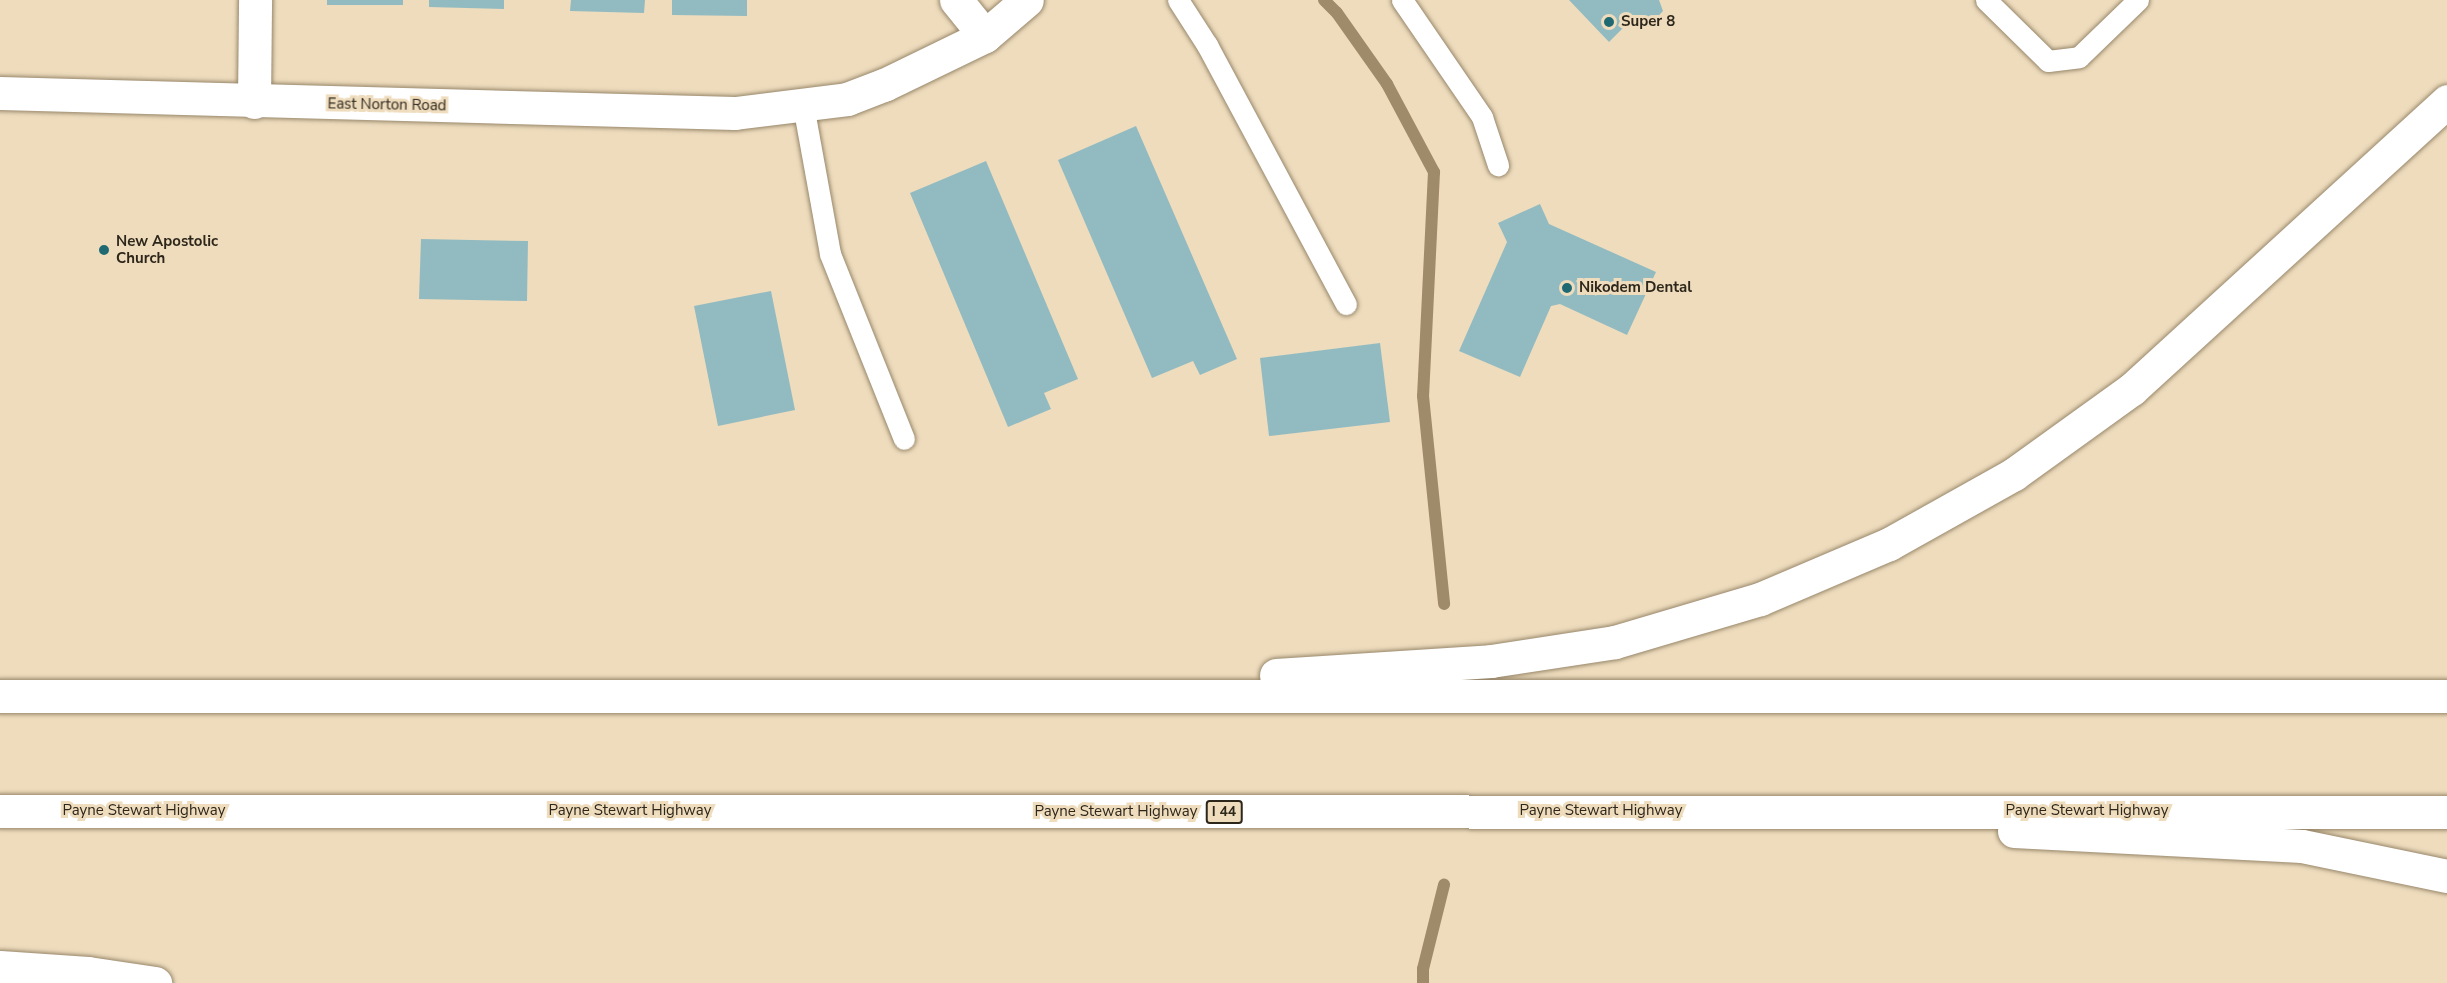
<!DOCTYPE html>
<html>
<head>
<meta charset="utf-8">
<style>
	body { margin:0 }
	#map { position:relative; width:2447px; height:983px; overflow:hidden; background:#eedcbd; font-family:"Nunito Sans",sans-serif }
	div>[style] { position:absolute }
	.stream>* { height:12px; margin:-6px; padding:0 6px; transform-origin:6px; border-radius:6px; background:#9f8a69 }
	.building>* { inset:0; background:#92bbc1 }
	.roads { filter:drop-shadow(0 0 2px #98876b) drop-shadow(0 0 2px #98876b) }
	.lane>* { height:21px; margin:-10.5px; padding:0 10.5px; transform-origin:10.5px; border-radius:10.5px; background:#fff }
	.street>* { height:33px; margin:-16.5px; padding:0 16.5px; transform-origin:16.5px; border-radius:16.5px; background:#fff }
	.secondary>* { height:33px; margin:-16.5px; padding:0 16.5px; transform-origin:16.5px; border-radius:16.5px; background:#fff }
	.highway>* { height:33px; margin:-16.5px; padding:0 16.5px; transform-origin:16.5px; border-radius:16.5px; background:#fff }
	.dots>* { width:16px; height:16px; translate:-50% -50%; box-sizing:border-box; border:3px solid #eedcbd; border-radius:50% }
	span { translate:-50% -50%; white-space:nowrap; text-align:center; line-height:1.15; -webkit-text-stroke:6px #eedcbd; paint-order:stroke }
	.shield-label span { padding:2px 4px; background:#eedcbd; border:2px solid; border-radius:4px; -webkit-text-stroke-width:0 }
	.shield-label { font-size:14px; color:#2d261b; font-weight:700 }
	.poi-label { font-size:15px; color:#2d261b; font-weight:700 }
	.left { translate:0 -50%; text-align:left }
	.street-label { font-size:15px; color:#2d261b }
</style>
</head>
<body>
<div id="map">
	<div class="stream">
		<i style="left:1324px;top:0;width:18px;rotate:45deg"></i>
		<i style="left:1337px;top:13px;width:87px;rotate:54.8deg"></i>
		<i style="left:1387px;top:84px;width:100px;rotate:61.9deg"></i>
		<i style="left:1434px;top:172px;width:224px;rotate:92.8deg"></i>
		<i style="left:1423px;top:396px;width:209px;rotate:84.2deg"></i>
		<i style="left:1423px;top:983px;width:14px;rotate:-90deg"></i>
		<i style="left:1423px;top:969px;width:87px;rotate:-76deg"></i>
	</div>
	<div class="building">
		<i style="clip-path:polygon(327px 0,403px 0,403px 5px,327px 5px)"></i>
		<i style="clip-path:polygon(429px 0,504px 0,504px 9px,429px 7px)"></i>
		<i style="clip-path:polygon(571px 0,645px 0,644px 13px,570px 11px)"></i>
		<i style="clip-path:polygon(672px 0,747px 0,747px 16px,672px 15px)"></i>
		<i style="clip-path:polygon(1569px 0,1659px 0,1663px 11px,1647px 28px,1635px 16px,1609px 42px)"></i>
		<i style="clip-path:polygon(1136px 126px,1237px 359px,1200px 375px,1193px 361px,1152px 378px,1058px 160px)"></i>
		<i style="clip-path:polygon(986px 161px,1078px 379px,1044px 393px,1051px 409px,1008px 427px,910px 193px)"></i>
		<i style="clip-path:polygon(1540px 204px,1549px 224px,1656px 272px,1627px 335px,1560px 304px,1551px 306px,1520px 377px,1459px 351px,1507px 242px,1498px 223px)"></i>
		<i style="clip-path:polygon(421px 239px,528px 241px,527px 301px,419px 299px)"></i>
		<i style="clip-path:polygon(771px 291px,795px 410px,718px 426px,694px 306px)"></i>
		<i style="clip-path:polygon(1380px 343px,1390px 422px,1269px 436px,1260px 358px)"></i>
	</div>
	<div class="roads">
		<div class="lane">
			<i style="left:1178px;top:0;width:54px;rotate:57.2deg"></i>
			<i style="left:1207px;top:45px;width:294px;rotate:61.8deg"></i>
			<i style="left:1402px;top:0;width:142px;rotate:55.6deg"></i>
			<i style="left:1482px;top:117px;width:51px;rotate:71.6deg"></i>
			<i style="left:1986px;top:0;width:87px;rotate:44.5deg"></i>
			<i style="left:2048px;top:61px;width:31px;rotate:-7deg"></i>
			<i style="left:2079px;top:57px;width:82px;rotate:-44deg"></i>
			<i style="left:803px;top:105px;width:151px;rotate:79.7deg"></i>
			<i style="left:830px;top:254px;width:199px;rotate:68.2deg"></i>
		</div>
		<div class="street">
			<i style="left:956px;top:0;width:46px;rotate:51.1deg"></i>
			<i style="left:254px;top:102px;width:102px;rotate:-89.4deg"></i>
			<i style="left:0;top:967px;width:88px;rotate:3.9deg"></i>
			<i style="left:88px;top:973px;width:68px;rotate:8.5deg"></i>
		</div>
		<div class="secondary">
			<i style="left:0;top:93px;width:735px;rotate:1.56deg"></i>
			<i style="left:735px;top:113px;width:113px;rotate:-7.1deg"></i>
			<i style="left:847px;top:99px;width:40px;rotate:-21deg"></i>
			<i style="left:884px;top:85px;width:112px;rotate:-25.9deg"></i>
			<i style="left:985px;top:36px;width:55px;rotate:-40.6deg"></i>
		</div>
		<div class="highway">
			<i style="left:1276px;top:675px;width:215px;rotate:-3.7deg"></i>
			<i style="left:1491px;top:661px;width:125px;rotate:-8.7deg"></i>
			<i style="left:1615px;top:642px;width:151px;rotate:-16.5deg"></i>
			<i style="left:1760px;top:599px;width:140px;rotate:-23.1deg"></i>
			<i style="left:1889px;top:544px;width:143px;rotate:-29.2deg"></i>
			<i style="left:2014px;top:474px;width:145px;rotate:-35.8deg"></i>
			<i style="left:2132px;top:389px;width:427px;rotate:-42.4deg"></i>
			<i style="left:0;top:696px;width:2447px"></i>
			<i style="left:0;top:811px;width:2447px;rotate:0.02deg"></i>
			<i style="left:2014px;top:831px;width:288px;rotate:3deg"></i>
			<i style="left:2302px;top:846px;width:148px;rotate:11.7deg"></i>
		</div>
	</div>
	<div class="dots">
		<i style="left:1609px;top:22px;background:#1f6a72"></i>
		<i style="left:104px;top:250px;background:#1f6a72"></i>
		<i style="left:1567px;top:288px;background:#1f6a72"></i>
	</div>
	<div class="shield-label">
		<span style="left:1224px;top:812px">I 44</span>
	</div>
	<div class="poi-label">
		<span class="left" style="left:1621px;top:22px">Super 8</span>
		<span class="left" style="left:116px;top:250px">New Apostolic<br>Church</span>
		<span class="left" style="left:1579px;top:288px">Nikodem Dental</span>
	</div>
	<div class="street-label">
		<span style="left:387px;top:105px;rotate:1deg">East Norton Road</span>
		<span style="left:144px;top:811px">Payne Stewart Highway</span>
		<span style="left:630px;top:811px">Payne Stewart Highway</span>
		<span style="left:1601px;top:811px">Payne Stewart Highway</span>
		<span style="left:2087px;top:811px">Payne Stewart Highway</span>
		<span style="left:1116px;top:812px">Payne Stewart Highway</span>
	</div>
</div>
</body>
</html>
